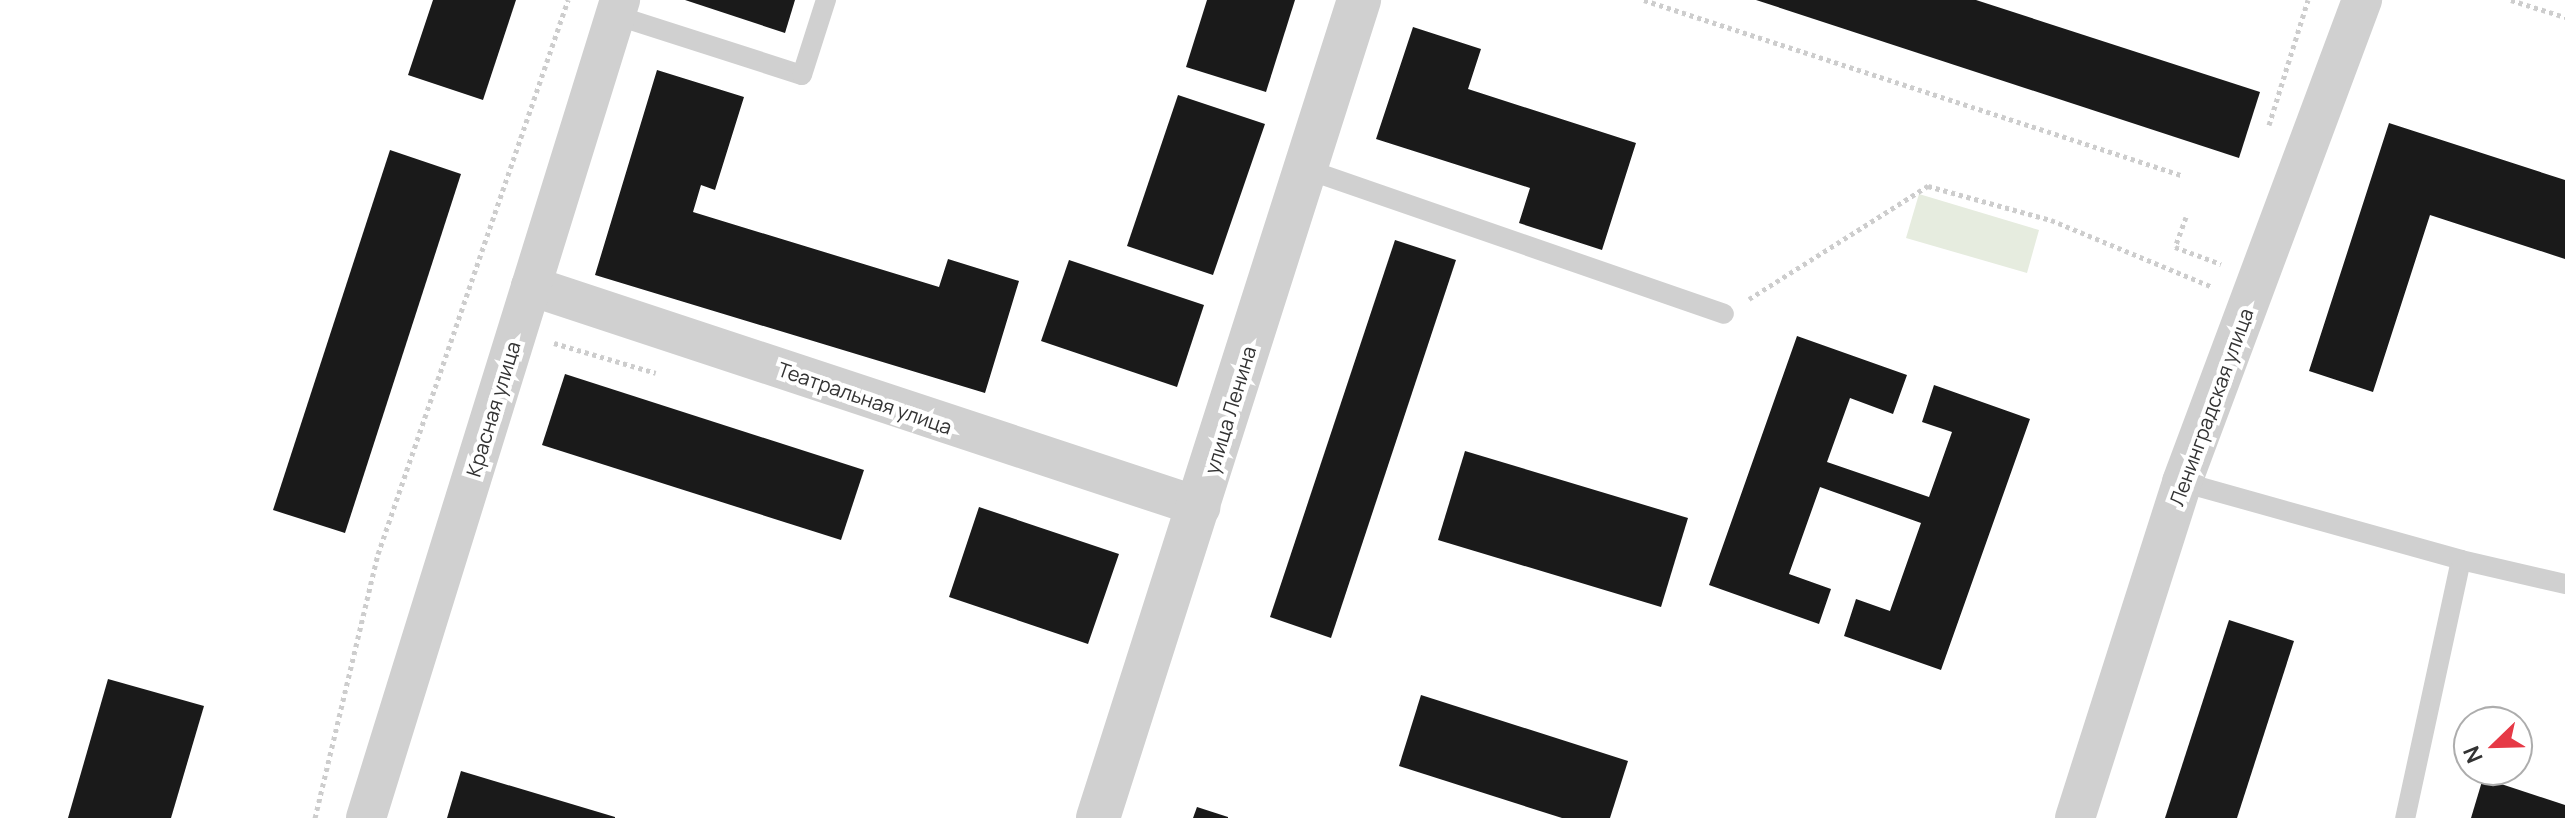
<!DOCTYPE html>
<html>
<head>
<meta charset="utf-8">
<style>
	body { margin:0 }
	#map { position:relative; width:2565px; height:818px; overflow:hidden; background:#fff; font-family:Manrope,sans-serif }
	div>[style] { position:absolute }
	.green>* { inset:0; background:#e6ecdf }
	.building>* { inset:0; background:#1a1a1a }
	.path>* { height:5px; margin-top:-2.5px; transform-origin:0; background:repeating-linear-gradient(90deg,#cdcdcd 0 4px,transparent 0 8px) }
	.service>* { height:20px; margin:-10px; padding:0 10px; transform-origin:10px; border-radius:10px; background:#d0d0d0 }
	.minor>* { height:40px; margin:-20px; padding:0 20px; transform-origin:20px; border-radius:20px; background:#d0d0d0 }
	.tertiary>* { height:44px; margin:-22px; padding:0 22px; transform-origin:22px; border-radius:22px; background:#d0d0d0 }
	span { translate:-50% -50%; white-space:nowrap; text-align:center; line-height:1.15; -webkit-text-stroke:8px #fff; paint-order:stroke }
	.street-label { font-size:20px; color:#333 }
	.north { position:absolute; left:2453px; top:706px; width:80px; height:80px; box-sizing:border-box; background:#fff; border:2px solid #adadad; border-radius:50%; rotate:247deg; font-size:22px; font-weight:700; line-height:32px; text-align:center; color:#333 }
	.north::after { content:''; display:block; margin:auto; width:28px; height:36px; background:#e63946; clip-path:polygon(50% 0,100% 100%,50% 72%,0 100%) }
</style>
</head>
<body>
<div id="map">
	<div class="green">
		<i style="clip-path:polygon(1919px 194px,2039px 230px,2027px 273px,1906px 238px)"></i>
	</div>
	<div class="building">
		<i style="clip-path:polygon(433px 0,516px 0,483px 100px,408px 75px)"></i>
		<i style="clip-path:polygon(685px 0,795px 0,785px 33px)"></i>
		<i style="clip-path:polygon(1207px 0,1295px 0,1266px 92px,1186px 67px)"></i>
		<i style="clip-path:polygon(1756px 0,1976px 0,2260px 92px,2239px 158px)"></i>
		<i style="clip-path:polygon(1413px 27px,1481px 49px,1468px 89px,1636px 143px,1602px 250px,1519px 223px,1530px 188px,1376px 139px)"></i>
		<i style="clip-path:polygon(657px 70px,744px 97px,715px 190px,701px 185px,693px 212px,939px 287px,948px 259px,1019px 281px,985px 393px,595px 275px)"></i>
		<i style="clip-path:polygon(1178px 95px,1265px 124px,1213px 275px,1127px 246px)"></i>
		<i style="clip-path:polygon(2389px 123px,2565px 180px,2565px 259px,2430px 215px,2373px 392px,2309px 371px)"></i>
		<i style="clip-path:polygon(390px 150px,461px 174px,345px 533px,273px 510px)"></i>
		<i style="clip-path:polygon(1395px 240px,1456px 260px,1331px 638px,1270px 617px)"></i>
		<i style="clip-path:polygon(1069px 260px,1204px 305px,1177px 387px,1041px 341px)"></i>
		<i style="clip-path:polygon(1797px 336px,1907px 375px,1893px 414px,1850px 398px,1827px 462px,1929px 497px,1952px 432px,1922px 422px,1934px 385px,2030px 419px,1941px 670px,1844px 636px,1856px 599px,1890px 611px,1921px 523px,1820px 487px,1789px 574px,1831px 589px,1819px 624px,1709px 585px)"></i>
		<i style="clip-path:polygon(565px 374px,864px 470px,841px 540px,542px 445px)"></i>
		<i style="clip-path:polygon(1465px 451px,1688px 518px,1661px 607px,1438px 540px)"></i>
		<i style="clip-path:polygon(979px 507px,1119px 554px,1088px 644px,949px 597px)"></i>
		<i style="clip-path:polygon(2229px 620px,2294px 641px,2237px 818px,2165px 818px)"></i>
		<i style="clip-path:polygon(108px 679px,204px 706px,171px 818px,68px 818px)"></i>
		<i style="clip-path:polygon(1421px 695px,1628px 761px,1610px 818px,1562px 818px,1399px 766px)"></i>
		<i style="clip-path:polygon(461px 771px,615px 817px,615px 818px,447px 818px)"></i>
		<i style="clip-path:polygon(2483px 778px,2565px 805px,2565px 818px,2471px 818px)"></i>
		<i style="clip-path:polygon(1197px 807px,1228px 817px,1228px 818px,1193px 818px)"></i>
	</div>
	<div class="path">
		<i style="left:1644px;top:0;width:565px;rotate:18.05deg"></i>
		<i style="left:2511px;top:0;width:57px;rotate:17.5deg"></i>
		<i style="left:2269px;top:125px;width:131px;rotate:-72.7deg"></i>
		<i style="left:2186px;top:217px;width:32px;rotate:110deg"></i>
		<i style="left:2175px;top:247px;width:49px;rotate:20.3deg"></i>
		<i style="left:1749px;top:299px;width:212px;rotate:-32.3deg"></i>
		<i style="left:1928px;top:186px;width:128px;rotate:15.5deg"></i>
		<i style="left:2051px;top:220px;width:175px;rotate:22.5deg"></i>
		<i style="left:554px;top:343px;width:106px;rotate:16.4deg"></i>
		<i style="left:315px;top:818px;width:271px;rotate:-76.6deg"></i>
		<i style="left:378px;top:554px;width:586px;rotate:-71.07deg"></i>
	</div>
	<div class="service">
		<i style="left:615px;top:15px;width:196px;rotate:17.8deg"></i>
		<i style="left:802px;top:75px;width:79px;rotate:-72.3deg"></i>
		<i style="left:1326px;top:176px;width:421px;rotate:19.1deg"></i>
		<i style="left:2182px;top:482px;width:290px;rotate:15.6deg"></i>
		<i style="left:2461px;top:560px;width:264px;rotate:102.2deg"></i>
		<i style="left:2461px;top:560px;width:107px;rotate:13deg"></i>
	</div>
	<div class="minor">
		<i style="left:531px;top:286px;width:705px;rotate:18.28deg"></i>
		<i style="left:366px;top:818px;width:857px;rotate:-72.75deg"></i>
		<i style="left:2075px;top:818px;width:353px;rotate:-72.3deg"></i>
		<i style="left:2182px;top:482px;width:515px;rotate:-69.52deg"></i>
	</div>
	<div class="tertiary">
		<i style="left:1098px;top:818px;width:859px;rotate:-72.3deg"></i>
	</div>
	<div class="street-label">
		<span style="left:865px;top:398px;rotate:19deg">Театральная улица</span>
		<span style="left:2211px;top:407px;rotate:-70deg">Ленинградская улица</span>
		<span style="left:493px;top:409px;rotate:-73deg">Красная улица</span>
		<span style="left:1230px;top:410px;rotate:-73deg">улица Ленина</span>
	</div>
	<div class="north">N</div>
</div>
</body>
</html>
